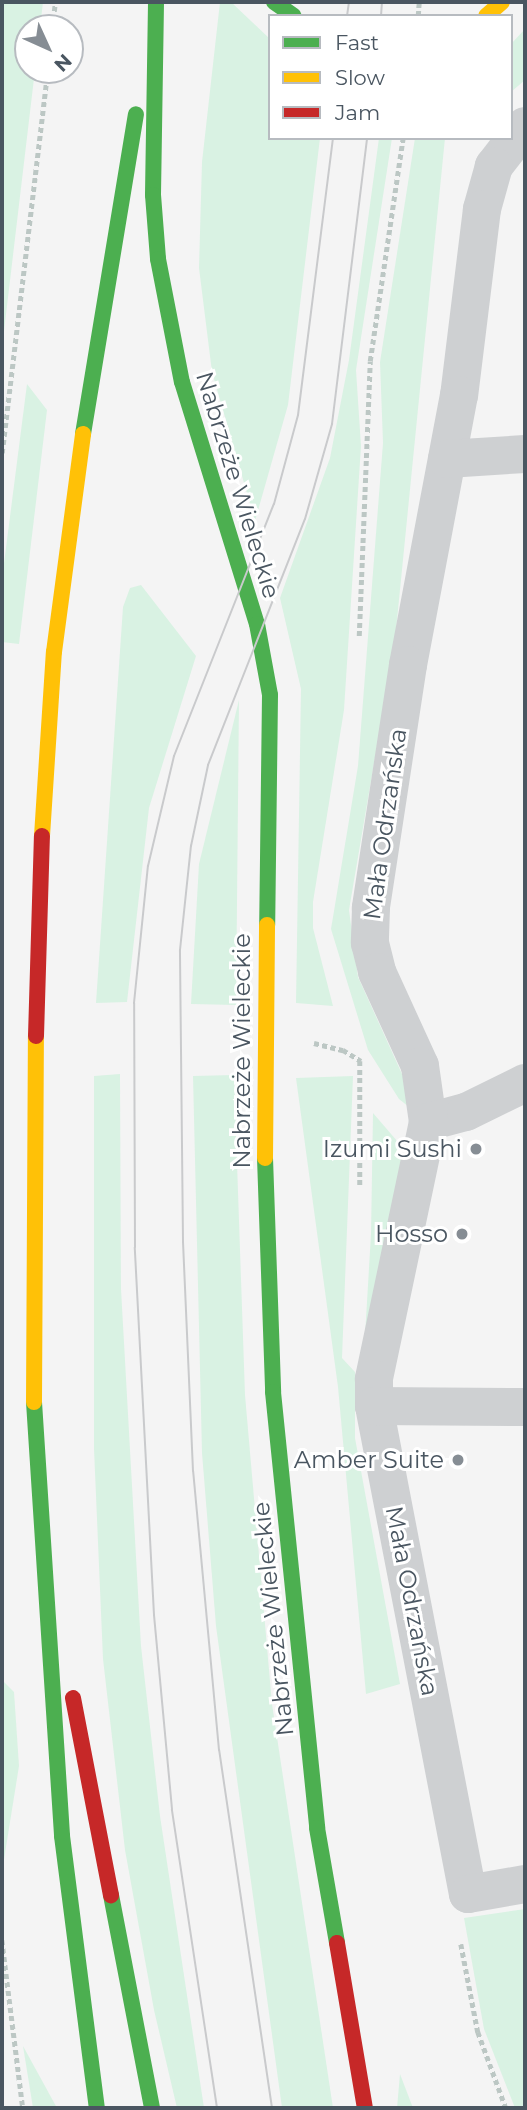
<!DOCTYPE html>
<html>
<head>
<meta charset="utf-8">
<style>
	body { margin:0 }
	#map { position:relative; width:527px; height:2110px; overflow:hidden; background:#f4f4f4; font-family:Montserrat,sans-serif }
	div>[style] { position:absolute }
	.green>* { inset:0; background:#d9f2e3 }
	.path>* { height:4.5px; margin-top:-2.25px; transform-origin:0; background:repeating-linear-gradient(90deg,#bcc7c4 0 5px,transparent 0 8.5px) }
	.street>* { height:38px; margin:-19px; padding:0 19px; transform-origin:19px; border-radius:19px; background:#ced0d2 }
	.fast>* { height:16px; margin:-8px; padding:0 8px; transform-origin:8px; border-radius:8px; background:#4caf50 }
	.slow>* { height:16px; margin:-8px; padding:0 8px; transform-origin:8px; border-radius:8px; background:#ffc107 }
	.jam>* { height:16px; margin:-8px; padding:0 8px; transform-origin:8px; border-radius:8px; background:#c62828 }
	.tram>* { height:2px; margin:-1px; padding:0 1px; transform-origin:1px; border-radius:1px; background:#c9cacc }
	.dots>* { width:19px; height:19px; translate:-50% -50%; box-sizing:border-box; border:4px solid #fff; border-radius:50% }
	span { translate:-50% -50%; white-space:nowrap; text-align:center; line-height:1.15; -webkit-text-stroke:6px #fff; paint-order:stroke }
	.street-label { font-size:24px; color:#4a5661 }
	.poi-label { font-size:24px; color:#4a5661 }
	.right { translate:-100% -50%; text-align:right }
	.frame { position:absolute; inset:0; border:4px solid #4a5661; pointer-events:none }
	.legend { position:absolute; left:268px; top:14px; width:245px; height:126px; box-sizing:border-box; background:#fff; border:2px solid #b7bbc0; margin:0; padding:9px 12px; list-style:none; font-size:21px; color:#4a5661 }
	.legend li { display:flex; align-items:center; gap:14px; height:35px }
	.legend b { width:35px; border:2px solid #b7bbc0 }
	.north { position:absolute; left:14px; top:14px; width:70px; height:70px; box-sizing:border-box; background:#fff; border:2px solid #b7bbc0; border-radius:50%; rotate:135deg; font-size:19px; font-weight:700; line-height:28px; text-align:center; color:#4a5661 }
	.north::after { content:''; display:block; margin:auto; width:24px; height:32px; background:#868d94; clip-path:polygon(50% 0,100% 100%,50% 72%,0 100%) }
</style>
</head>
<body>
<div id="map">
	<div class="green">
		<i style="clip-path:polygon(2px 2px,43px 2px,40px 28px,28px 28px,28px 70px,35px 70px,2px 348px)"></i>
		<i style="clip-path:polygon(220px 2px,231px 2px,270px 39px,270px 138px,320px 138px,288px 405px,255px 521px,212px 372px,199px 268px,202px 162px)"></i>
		<i style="clip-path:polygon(525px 29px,525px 80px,511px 92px,511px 44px)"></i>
		<i style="clip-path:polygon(379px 138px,392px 138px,356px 370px,361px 446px,344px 710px,313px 902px,313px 928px,333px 1006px,296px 1003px,301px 689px,280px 598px,330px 458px,349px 360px)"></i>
		<i style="clip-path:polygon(415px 138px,445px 138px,395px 640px,349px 910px,358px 977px,407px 1085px,409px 1107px,399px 1099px,368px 1050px,331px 929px,358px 766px,383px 443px,380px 362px)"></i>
		<i style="clip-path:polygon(27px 384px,47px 410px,19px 644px,2px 642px,2px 579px)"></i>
		<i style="clip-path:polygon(141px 585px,196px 656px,149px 808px,127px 1002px,96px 1003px,123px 607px,130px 588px)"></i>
		<i style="clip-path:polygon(239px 700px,236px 1005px,191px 1004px,199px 864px)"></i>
		<i style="clip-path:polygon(120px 1074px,121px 1289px,141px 1646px,160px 1816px,204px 2108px,177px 2108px,154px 2010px,125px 1850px,103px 1659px,94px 1449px,94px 1076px)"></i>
		<i style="clip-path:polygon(234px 1075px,245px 1395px,272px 1704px,333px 2108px,282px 2108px,216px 1626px,202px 1453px,193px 1076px)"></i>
		<i style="clip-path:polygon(353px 1076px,342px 1358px,355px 1372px,355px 1438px,400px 1684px,366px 1694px,338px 1387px,296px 1078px)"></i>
		<i style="clip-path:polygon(373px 1113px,404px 1149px,365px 1336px,371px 1234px)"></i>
		<i style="clip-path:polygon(2px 1680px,14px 1692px,19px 1766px,2px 1872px)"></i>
		<i style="clip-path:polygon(525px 1909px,525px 2108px,515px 2108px,484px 2029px,464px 1918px)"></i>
		<i style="clip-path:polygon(23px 2046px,57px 2108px,33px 2108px)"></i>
		<i style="clip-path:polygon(400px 2074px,413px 2108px,397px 2108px)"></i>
	</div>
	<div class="path">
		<i style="left:418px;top:16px;width:14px;rotate:-86deg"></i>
		<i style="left:52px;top:28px;width:26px;rotate:-83deg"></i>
		<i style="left:2px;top:453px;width:386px;rotate:-83.2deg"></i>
		<i style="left:359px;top:636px;width:275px;rotate:-87.7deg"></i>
		<i style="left:370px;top:361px;width:225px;rotate:-81.6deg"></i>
		<i style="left:314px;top:1043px;width:30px;rotate:14deg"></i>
		<i style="left:343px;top:1050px;width:21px;rotate:31deg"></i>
		<i style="left:360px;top:1061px;width:124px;rotate:90deg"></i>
		<i style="left:2px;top:1940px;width:169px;rotate:82.9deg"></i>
		<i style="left:461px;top:1944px;width:90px;rotate:79.1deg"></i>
		<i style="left:478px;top:2032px;width:81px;rotate:69.8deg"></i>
	</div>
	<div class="street">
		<i style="left:525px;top:126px;width:51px;rotate:127.8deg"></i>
		<i style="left:494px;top:166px;width:45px;rotate:105.6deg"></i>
		<i style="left:482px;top:209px;width:187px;rotate:97deg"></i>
		<i style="left:459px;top:395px;width:275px;rotate:100.7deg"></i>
		<i style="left:408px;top:665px;width:246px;rotate:98.7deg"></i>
		<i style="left:371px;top:908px;width:35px;rotate:92deg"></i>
		<i style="left:370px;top:943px;width:30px;rotate:76deg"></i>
		<i style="left:377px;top:972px;width:103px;rotate:65.4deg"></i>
		<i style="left:420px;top:1066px;width:57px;rotate:81.9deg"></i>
		<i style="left:428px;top:1122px;width:263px;rotate:101.9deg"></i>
		<i style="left:374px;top:1379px;width:27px;rotate:90deg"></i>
		<i style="left:374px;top:1406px;width:497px;rotate:79.1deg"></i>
		<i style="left:468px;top:1894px;width:58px;rotate:-10deg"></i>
		<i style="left:447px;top:459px;width:78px;rotate:-3.7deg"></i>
		<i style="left:428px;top:1122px;width:39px;rotate:-15deg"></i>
		<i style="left:466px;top:1112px;width:66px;rotate:-26.2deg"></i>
		<i style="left:374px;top:1406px;width:151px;rotate:0.4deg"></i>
	</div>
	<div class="fast">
		<i style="left:274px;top:2px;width:24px;rotate:35deg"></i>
		<i style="left:156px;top:3px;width:192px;rotate:90.9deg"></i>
		<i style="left:153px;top:195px;width:64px;rotate:85.5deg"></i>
		<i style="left:158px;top:259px;width:125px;rotate:79deg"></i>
		<i style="left:182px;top:382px;width:253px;rotate:72.8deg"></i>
		<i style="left:257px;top:624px;width:72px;rotate:79.6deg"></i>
		<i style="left:270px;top:695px;width:230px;rotate:90.7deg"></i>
		<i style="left:83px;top:434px;width:324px;rotate:-80.6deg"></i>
		<i style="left:265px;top:1158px;width:234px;rotate:88deg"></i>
		<i style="left:273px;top:1392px;width:438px;rotate:84.2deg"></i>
		<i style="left:317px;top:1828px;width:117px;rotate:80.1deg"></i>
		<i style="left:34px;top:1402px;width:435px;rotate:86.3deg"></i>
		<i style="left:62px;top:1836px;width:274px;rotate:82.7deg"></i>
		<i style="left:111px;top:1895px;width:217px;rotate:79.1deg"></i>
	</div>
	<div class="slow">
		<i style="left:486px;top:16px;width:21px;rotate:-41deg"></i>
		<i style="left:42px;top:836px;width:184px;rotate:-86.3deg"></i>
		<i style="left:54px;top:652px;width:220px;rotate:-82.4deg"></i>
		<i style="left:265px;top:1158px;width:233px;rotate:-89.5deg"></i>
		<i style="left:34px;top:1402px;width:366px;rotate:-89.7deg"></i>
	</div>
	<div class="jam">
		<i style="left:36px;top:1036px;width:200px;rotate:-88.3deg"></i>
		<i style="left:73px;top:1698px;width:201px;rotate:79.1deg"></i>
		<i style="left:337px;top:1943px;width:167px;rotate:80.4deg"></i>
	</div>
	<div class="tram">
		<i style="left:347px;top:16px;width:14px;rotate:-82deg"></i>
		<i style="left:381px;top:16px;width:14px;rotate:-86deg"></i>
		<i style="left:217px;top:2108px;width:302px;rotate:-98.6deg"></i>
		<i style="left:172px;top:1809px;width:195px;rotate:-95.3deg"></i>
		<i style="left:154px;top:1615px;width:368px;rotate:-93deg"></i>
		<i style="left:135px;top:1247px;width:244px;rotate:-90.2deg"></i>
		<i style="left:134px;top:1003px;width:138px;rotate:-84.2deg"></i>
		<i style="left:148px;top:866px;width:113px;rotate:-76.7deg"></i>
		<i style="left:174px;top:756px;width:271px;rotate:-68.4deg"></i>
		<i style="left:274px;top:504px;width:92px;rotate:-74.9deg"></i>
		<i style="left:298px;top:415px;width:279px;rotate:-82.8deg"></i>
		<i style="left:272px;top:2108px;width:362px;rotate:-98.4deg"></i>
		<i style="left:219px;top:1750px;width:280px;rotate:-95.3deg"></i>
		<i style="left:193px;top:1471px;width:230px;rotate:-92.5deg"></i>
		<i style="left:183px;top:1241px;width:291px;rotate:-90.6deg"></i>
		<i style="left:180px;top:950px;width:105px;rotate:-84deg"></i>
		<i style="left:191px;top:846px;width:83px;rotate:-78.1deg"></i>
		<i style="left:208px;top:765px;width:264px;rotate:-68.5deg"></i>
		<i style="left:305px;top:519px;width:99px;rotate:-74.1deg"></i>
		<i style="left:332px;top:424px;width:288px;rotate:-83deg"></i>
	</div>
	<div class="dots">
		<i style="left:476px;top:1149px;background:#868d94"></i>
		<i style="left:462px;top:1234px;background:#868d94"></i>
		<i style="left:458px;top:1460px;background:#868d94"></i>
	</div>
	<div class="street-label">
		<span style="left:238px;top:485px;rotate:73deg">Nabrzeże Wieleckie</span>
		<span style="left:385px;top:824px;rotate:-82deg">Mała Odrzańska</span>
		<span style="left:242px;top:1051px;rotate:-90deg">Nabrzeże Wieleckie</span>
		<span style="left:412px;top:1601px;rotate:79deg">Mała Odrzańska</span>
		<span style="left:273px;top:1619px;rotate:-96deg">Nabrzeże Wieleckie</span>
	</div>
	<div class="poi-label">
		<span class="right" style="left:462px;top:1149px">Izumi Sushi</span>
		<span class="right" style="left:448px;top:1234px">Hosso</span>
		<span class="right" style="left:444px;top:1460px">Amber Suite</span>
	</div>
	<div class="frame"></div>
	<ul class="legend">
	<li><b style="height:9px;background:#4caf50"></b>Fast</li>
	<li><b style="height:9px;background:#ffc107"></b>Slow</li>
	<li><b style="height:9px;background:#c62828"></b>Jam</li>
	</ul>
	<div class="north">N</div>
</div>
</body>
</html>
